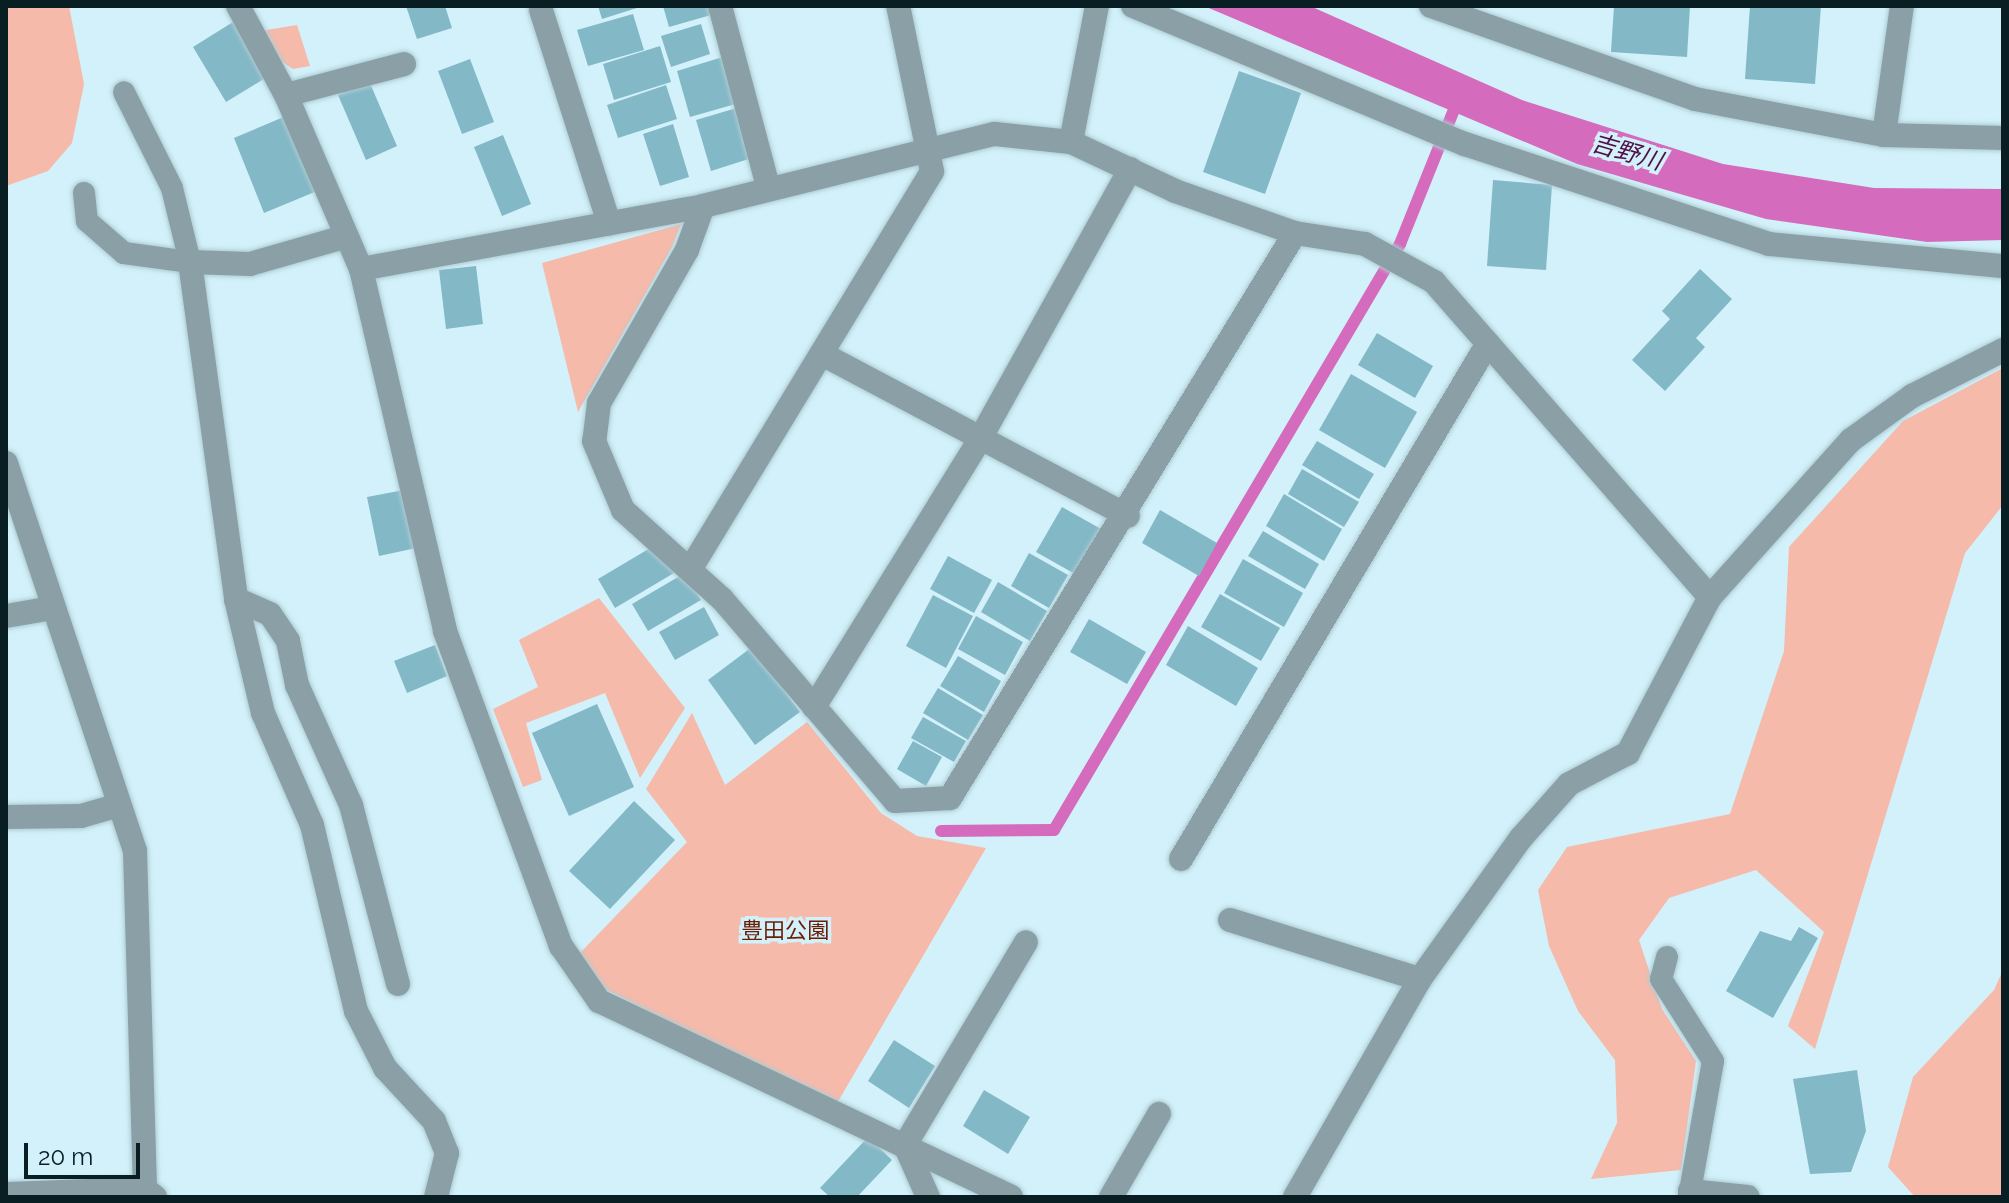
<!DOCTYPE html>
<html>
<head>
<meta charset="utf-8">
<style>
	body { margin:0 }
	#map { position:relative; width:2009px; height:1203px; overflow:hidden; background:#d2f1fa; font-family:Raleway,"Noto Sans JP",sans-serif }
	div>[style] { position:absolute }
	.green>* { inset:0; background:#f6baaa }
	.water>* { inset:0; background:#d46bbd }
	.stream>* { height:12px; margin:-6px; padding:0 6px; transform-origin:6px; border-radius:6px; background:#d46bbd }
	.building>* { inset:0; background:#83b8c6 }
	.roads { filter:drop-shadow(0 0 2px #aecbd3) drop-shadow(0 0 2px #aecbd3) }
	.lane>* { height:22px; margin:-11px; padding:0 11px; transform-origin:11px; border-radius:11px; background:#8aa0a6 }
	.street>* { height:24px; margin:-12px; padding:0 12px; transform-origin:12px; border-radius:12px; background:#8aa0a6 }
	span { translate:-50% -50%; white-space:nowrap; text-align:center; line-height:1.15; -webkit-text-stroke:7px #d2f1fa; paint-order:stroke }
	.park-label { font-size:22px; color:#6b1c04 }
	.water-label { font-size:24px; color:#500e45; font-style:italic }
	.frame { position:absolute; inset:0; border:8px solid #081e23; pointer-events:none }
	.scale { position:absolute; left:24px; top:1143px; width:116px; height:36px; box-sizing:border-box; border:4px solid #081e23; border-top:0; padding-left:10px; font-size:24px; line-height:28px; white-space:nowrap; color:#081e23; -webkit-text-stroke:6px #d2f1fa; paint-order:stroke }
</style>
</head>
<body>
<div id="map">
	<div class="green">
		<i style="clip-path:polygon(6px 6px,69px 6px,84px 84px,72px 143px,48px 171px,6px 186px)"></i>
		<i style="clip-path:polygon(297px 25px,310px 66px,293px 69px,272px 55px,260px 31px)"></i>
		<i style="clip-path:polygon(681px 224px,672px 247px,578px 412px,542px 263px)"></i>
		<i style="clip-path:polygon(2003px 368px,2003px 505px,1965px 553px,1815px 1049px,1788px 1026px,1824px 932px,1756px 870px,1669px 898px,1639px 940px,1662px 1009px,1696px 1061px,1681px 1170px,1591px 1179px,1617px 1123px,1615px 1060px,1578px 1011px,1549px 946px,1538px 890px,1567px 847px,1730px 814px,1784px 651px,1789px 547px,1903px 421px)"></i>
		<i style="clip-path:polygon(599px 598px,685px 708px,640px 778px,605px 693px,526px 723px,542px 780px,523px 787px,493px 709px,538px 687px,519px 640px)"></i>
		<i style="clip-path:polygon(692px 713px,725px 785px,807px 722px,881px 813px,917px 836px,986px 848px,836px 1105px,605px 989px,580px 953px,687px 842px,646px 789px)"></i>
		<i style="clip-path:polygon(2003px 970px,2003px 1197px,1915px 1197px,1888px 1167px,1913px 1077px,1994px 990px)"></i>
	</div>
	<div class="water">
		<i style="clip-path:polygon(1204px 6px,1310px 6px,1522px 100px,1723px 164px,1874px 188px,2003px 189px,2003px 240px,1927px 242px,1766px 219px,1577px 164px)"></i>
	</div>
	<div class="stream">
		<i style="left:941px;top:831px;width:113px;rotate:-0.5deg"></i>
		<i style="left:1054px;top:830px;width:681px;rotate:-59.44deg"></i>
		<i style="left:1400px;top:244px;width:153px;rotate:-68.1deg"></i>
	</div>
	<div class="building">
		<i style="clip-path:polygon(406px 6px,445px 6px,452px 28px,417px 39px)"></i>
		<i style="clip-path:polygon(598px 6px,640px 6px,640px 7px,602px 19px)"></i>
		<i style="clip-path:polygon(663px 6px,708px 6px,711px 15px,669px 27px)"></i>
		<i style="clip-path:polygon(1614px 6px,1690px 6px,1687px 57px,1611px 52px)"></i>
		<i style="clip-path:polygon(1750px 6px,1821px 6px,1815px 84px,1745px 79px)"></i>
		<i style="clip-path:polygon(633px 14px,644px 50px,588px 66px,577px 30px)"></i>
		<i style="clip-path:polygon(233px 22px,267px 77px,226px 102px,193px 47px)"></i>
		<i style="clip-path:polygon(701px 24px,710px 54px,671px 67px,661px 36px)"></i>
		<i style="clip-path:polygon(660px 46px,671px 82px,614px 100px,603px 64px)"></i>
		<i style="clip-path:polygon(726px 56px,739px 103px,690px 117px,677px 71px)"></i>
		<i style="clip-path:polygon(470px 59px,494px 122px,462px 134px,438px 71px)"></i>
		<i style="clip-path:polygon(1239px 71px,1301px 93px,1265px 194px,1203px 172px)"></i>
		<i style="clip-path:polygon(369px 81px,397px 146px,366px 160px,338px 95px)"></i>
		<i style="clip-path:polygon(666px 85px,677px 119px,618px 138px,607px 105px)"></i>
		<i style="clip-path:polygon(740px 107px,755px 157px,711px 171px,696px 120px)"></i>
		<i style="clip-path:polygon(286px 116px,317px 191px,264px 213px,234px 138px)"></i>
		<i style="clip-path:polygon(673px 124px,689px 177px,660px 186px,643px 134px)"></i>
		<i style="clip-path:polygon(503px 135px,531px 204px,502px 216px,474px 147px)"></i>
		<i style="clip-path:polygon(1493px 180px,1552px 185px,1546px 270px,1487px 266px)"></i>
		<i style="clip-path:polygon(476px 266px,483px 324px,446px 329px,439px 270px)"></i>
		<i style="clip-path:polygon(1700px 269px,1732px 299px,1696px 338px,1705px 347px,1665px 391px,1632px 360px,1670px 319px,1662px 311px)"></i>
		<i style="clip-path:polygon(1377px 333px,1433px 366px,1415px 398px,1358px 365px)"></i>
		<i style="clip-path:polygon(1351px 374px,1417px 412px,1385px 468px,1319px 430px)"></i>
		<i style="clip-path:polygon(1317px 441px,1374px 474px,1359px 499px,1302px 465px)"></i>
		<i style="clip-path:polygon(1302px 469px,1359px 502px,1344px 527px,1288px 494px)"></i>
		<i style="clip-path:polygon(404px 490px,416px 548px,379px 556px,367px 497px)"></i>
		<i style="clip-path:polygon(1284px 494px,1342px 529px,1324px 561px,1266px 526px)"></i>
		<i style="clip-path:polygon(1062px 507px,1101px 529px,1075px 574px,1036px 552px)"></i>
		<i style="clip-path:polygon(1160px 510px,1217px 543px,1199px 576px,1142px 543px)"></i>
		<i style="clip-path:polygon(1263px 531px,1319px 564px,1305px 589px,1248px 556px)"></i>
		<i style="clip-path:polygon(657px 544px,674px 573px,615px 608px,598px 579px)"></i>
		<i style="clip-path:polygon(1029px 553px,1068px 575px,1049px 608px,1011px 586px)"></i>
		<i style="clip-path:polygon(948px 556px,992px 580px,974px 613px,930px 589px)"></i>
		<i style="clip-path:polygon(1243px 559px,1303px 593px,1284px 627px,1224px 593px)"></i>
		<i style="clip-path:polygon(685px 573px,701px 600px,648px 631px,632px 604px)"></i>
		<i style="clip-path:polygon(998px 582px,1047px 611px,1030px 641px,981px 612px)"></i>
		<i style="clip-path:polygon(1220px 594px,1280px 628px,1261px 661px,1201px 627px)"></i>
		<i style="clip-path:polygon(933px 595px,973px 616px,946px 668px,906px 646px)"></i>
		<i style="clip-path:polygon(704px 607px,719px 635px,675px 660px,659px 632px)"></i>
		<i style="clip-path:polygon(976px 616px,1023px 642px,1005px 675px,958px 649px)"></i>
		<i style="clip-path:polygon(1089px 619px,1146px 652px,1127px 684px,1070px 652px)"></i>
		<i style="clip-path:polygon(1188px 626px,1258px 668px,1236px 706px,1166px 665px)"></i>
		<i style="clip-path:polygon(435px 645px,447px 676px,407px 693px,394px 661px)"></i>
		<i style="clip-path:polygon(752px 647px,800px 712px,755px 745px,708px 680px)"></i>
		<i style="clip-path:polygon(958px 656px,1001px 681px,984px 712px,940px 686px)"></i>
		<i style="clip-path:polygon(938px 688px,983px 715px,968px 740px,923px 713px)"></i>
		<i style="clip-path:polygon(597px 704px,634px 787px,569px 816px,532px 733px)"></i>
		<i style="clip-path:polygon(923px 717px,966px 741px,954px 762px,911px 738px)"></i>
		<i style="clip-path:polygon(913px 741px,942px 757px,926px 786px,897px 769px)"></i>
		<i style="clip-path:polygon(634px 801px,675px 840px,610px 909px,569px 871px)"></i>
		<i style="clip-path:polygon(1799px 927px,1818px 938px,1773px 1018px,1726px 991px,1760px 931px,1791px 941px)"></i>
		<i style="clip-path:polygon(894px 1040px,935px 1066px,909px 1108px,868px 1081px)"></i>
		<i style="clip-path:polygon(1857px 1070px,1866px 1131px,1851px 1172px,1810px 1174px,1793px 1079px)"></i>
		<i style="clip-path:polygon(984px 1090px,1030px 1117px,1008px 1154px,963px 1126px)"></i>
		<i style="clip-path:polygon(868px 1137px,892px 1160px,857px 1197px,830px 1197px,820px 1188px)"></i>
	</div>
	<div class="roads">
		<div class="lane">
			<i style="left:84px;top:193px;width:28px;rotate:84deg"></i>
			<i style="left:87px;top:221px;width:49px;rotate:40.9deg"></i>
			<i style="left:124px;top:253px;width:67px;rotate:7.8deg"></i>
			<i style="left:190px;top:262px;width:76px;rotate:-103.7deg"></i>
			<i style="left:172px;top:188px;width:107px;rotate:-116.6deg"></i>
			<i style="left:1667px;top:957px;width:23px;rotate:105deg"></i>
			<i style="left:1661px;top:979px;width:97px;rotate:57.6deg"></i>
			<i style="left:1713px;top:1061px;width:132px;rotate:100deg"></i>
		</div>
		<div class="street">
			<i style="left:238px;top:6px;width:101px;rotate:61.7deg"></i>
			<i style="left:286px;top:95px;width:189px;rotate:66.7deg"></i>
			<i style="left:361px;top:269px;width:372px;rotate:76.9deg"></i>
			<i style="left:445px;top:631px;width:336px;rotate:69.8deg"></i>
			<i style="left:561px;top:946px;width:67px;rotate:55.4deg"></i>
			<i style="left:599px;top:1001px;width:456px;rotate:25.4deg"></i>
			<i style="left:720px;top:6px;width:187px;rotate:75.1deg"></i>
			<i style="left:1133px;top:6px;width:360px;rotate:22.6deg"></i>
			<i style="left:1465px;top:144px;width:320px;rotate:18.2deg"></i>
			<i style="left:1769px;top:244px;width:235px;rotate:5.4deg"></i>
			<i style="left:1431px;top:6px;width:280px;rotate:19.4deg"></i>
			<i style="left:1695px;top:99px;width:192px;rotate:10.8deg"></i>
			<i style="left:1884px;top:135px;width:119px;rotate:1.4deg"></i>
			<i style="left:541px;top:10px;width:224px;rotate:72.3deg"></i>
			<i style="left:286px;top:95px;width:122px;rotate:-14.7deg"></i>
			<i style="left:1884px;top:135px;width:130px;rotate:-82.1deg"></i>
			<i style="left:1071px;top:142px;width:138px;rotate:-79.2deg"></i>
			<i style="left:703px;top:206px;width:47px;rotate:110deg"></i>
			<i style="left:687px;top:250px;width:177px;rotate:119.9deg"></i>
			<i style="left:599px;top:403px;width:38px;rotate:97deg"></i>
			<i style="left:594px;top:441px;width:75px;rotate:67.2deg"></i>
			<i style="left:623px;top:510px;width:133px;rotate:42deg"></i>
			<i style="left:722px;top:599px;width:266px;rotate:49.4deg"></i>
			<i style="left:895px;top:801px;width:55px;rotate:-3.1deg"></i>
			<i style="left:950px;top:798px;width:662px;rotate:-58.59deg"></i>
			<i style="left:344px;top:237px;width:98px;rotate:164deg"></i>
			<i style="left:250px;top:264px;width:60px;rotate:-178.1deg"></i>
			<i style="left:190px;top:262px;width:340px;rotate:82.2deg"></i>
			<i style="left:236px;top:599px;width:117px;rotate:76.7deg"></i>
			<i style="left:263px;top:713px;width:122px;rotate:66.4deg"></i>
			<i style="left:312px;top:825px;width:191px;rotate:76.7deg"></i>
			<i style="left:356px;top:1011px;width:64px;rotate:63deg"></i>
			<i style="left:385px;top:1068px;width:72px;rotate:47.2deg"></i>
			<i style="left:434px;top:1121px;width:35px;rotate:68deg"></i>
			<i style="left:447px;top:1153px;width:45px;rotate:104deg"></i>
			<i style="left:361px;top:269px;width:348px;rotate:-10.4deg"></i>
			<i style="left:703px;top:206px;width:301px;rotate:-13.9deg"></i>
			<i style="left:995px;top:134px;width:76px;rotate:6deg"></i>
			<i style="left:1071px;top:142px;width:115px;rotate:25.2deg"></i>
			<i style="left:1175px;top:191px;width:127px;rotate:19.3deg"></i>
			<i style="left:1295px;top:233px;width:71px;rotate:8.9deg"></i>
			<i style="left:1365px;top:244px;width:79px;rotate:28.8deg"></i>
			<i style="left:1434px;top:282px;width:419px;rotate:48.8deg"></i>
			<i style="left:822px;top:354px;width:346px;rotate:27.9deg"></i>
			<i style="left:6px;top:463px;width:409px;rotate:71.6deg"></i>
			<i style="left:135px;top:851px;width:338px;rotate:88.3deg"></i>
			<i style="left:145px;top:1189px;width:13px;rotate:39deg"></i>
			<i style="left:691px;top:568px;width:464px;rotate:-58.7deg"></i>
			<i style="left:932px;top:171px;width:168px;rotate:-101.6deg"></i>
			<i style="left:236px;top:599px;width:37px;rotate:24deg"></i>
			<i style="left:270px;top:614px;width:32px;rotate:56deg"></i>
			<i style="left:288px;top:641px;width:45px;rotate:78.4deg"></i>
			<i style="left:297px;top:685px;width:132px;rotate:65.8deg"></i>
			<i style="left:351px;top:805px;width:185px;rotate:75.3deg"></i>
			<i style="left:6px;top:616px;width:48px;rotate:-9.7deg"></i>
			<i style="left:814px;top:707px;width:315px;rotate:-58.2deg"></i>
			<i style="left:980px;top:439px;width:309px;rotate:-60.9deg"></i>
			<i style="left:6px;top:817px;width:75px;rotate:-0.8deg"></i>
			<i style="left:81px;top:816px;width:40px;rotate:-16deg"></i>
			<i style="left:1181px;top:859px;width:600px;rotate:-59.25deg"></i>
			<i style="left:1230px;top:920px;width:199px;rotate:17.3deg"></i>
			<i style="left:6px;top:1194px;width:139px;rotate:-2.1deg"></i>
			<i style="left:928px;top:1197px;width:57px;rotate:-113.9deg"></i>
			<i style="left:905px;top:1145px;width:236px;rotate:-59.2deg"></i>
			<i style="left:1111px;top:1197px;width:96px;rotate:-60deg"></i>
			<i style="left:1295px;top:1197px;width:251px;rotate:-60.2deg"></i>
			<i style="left:1420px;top:979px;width:173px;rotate:-54.4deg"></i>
			<i style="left:1521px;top:838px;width:72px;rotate:-48.4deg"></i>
			<i style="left:1569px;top:784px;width:67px;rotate:-27.7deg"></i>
			<i style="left:1628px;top:753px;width:176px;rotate:-62.3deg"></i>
			<i style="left:1710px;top:597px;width:211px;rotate:-48.1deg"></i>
			<i style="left:1851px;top:440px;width:75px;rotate:-35.8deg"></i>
			<i style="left:1912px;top:396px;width:102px;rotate:-26.8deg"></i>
			<i style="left:1690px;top:1197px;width:6px;rotate:-90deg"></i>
			<i style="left:1690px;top:1191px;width:58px;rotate:5.9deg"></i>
		</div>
	</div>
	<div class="park-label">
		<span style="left:785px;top:931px">豊田公園</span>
	</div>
	<div class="water-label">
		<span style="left:1627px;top:152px;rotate:16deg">吉野川</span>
	</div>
	<div class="frame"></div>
	<div class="scale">20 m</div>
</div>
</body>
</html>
